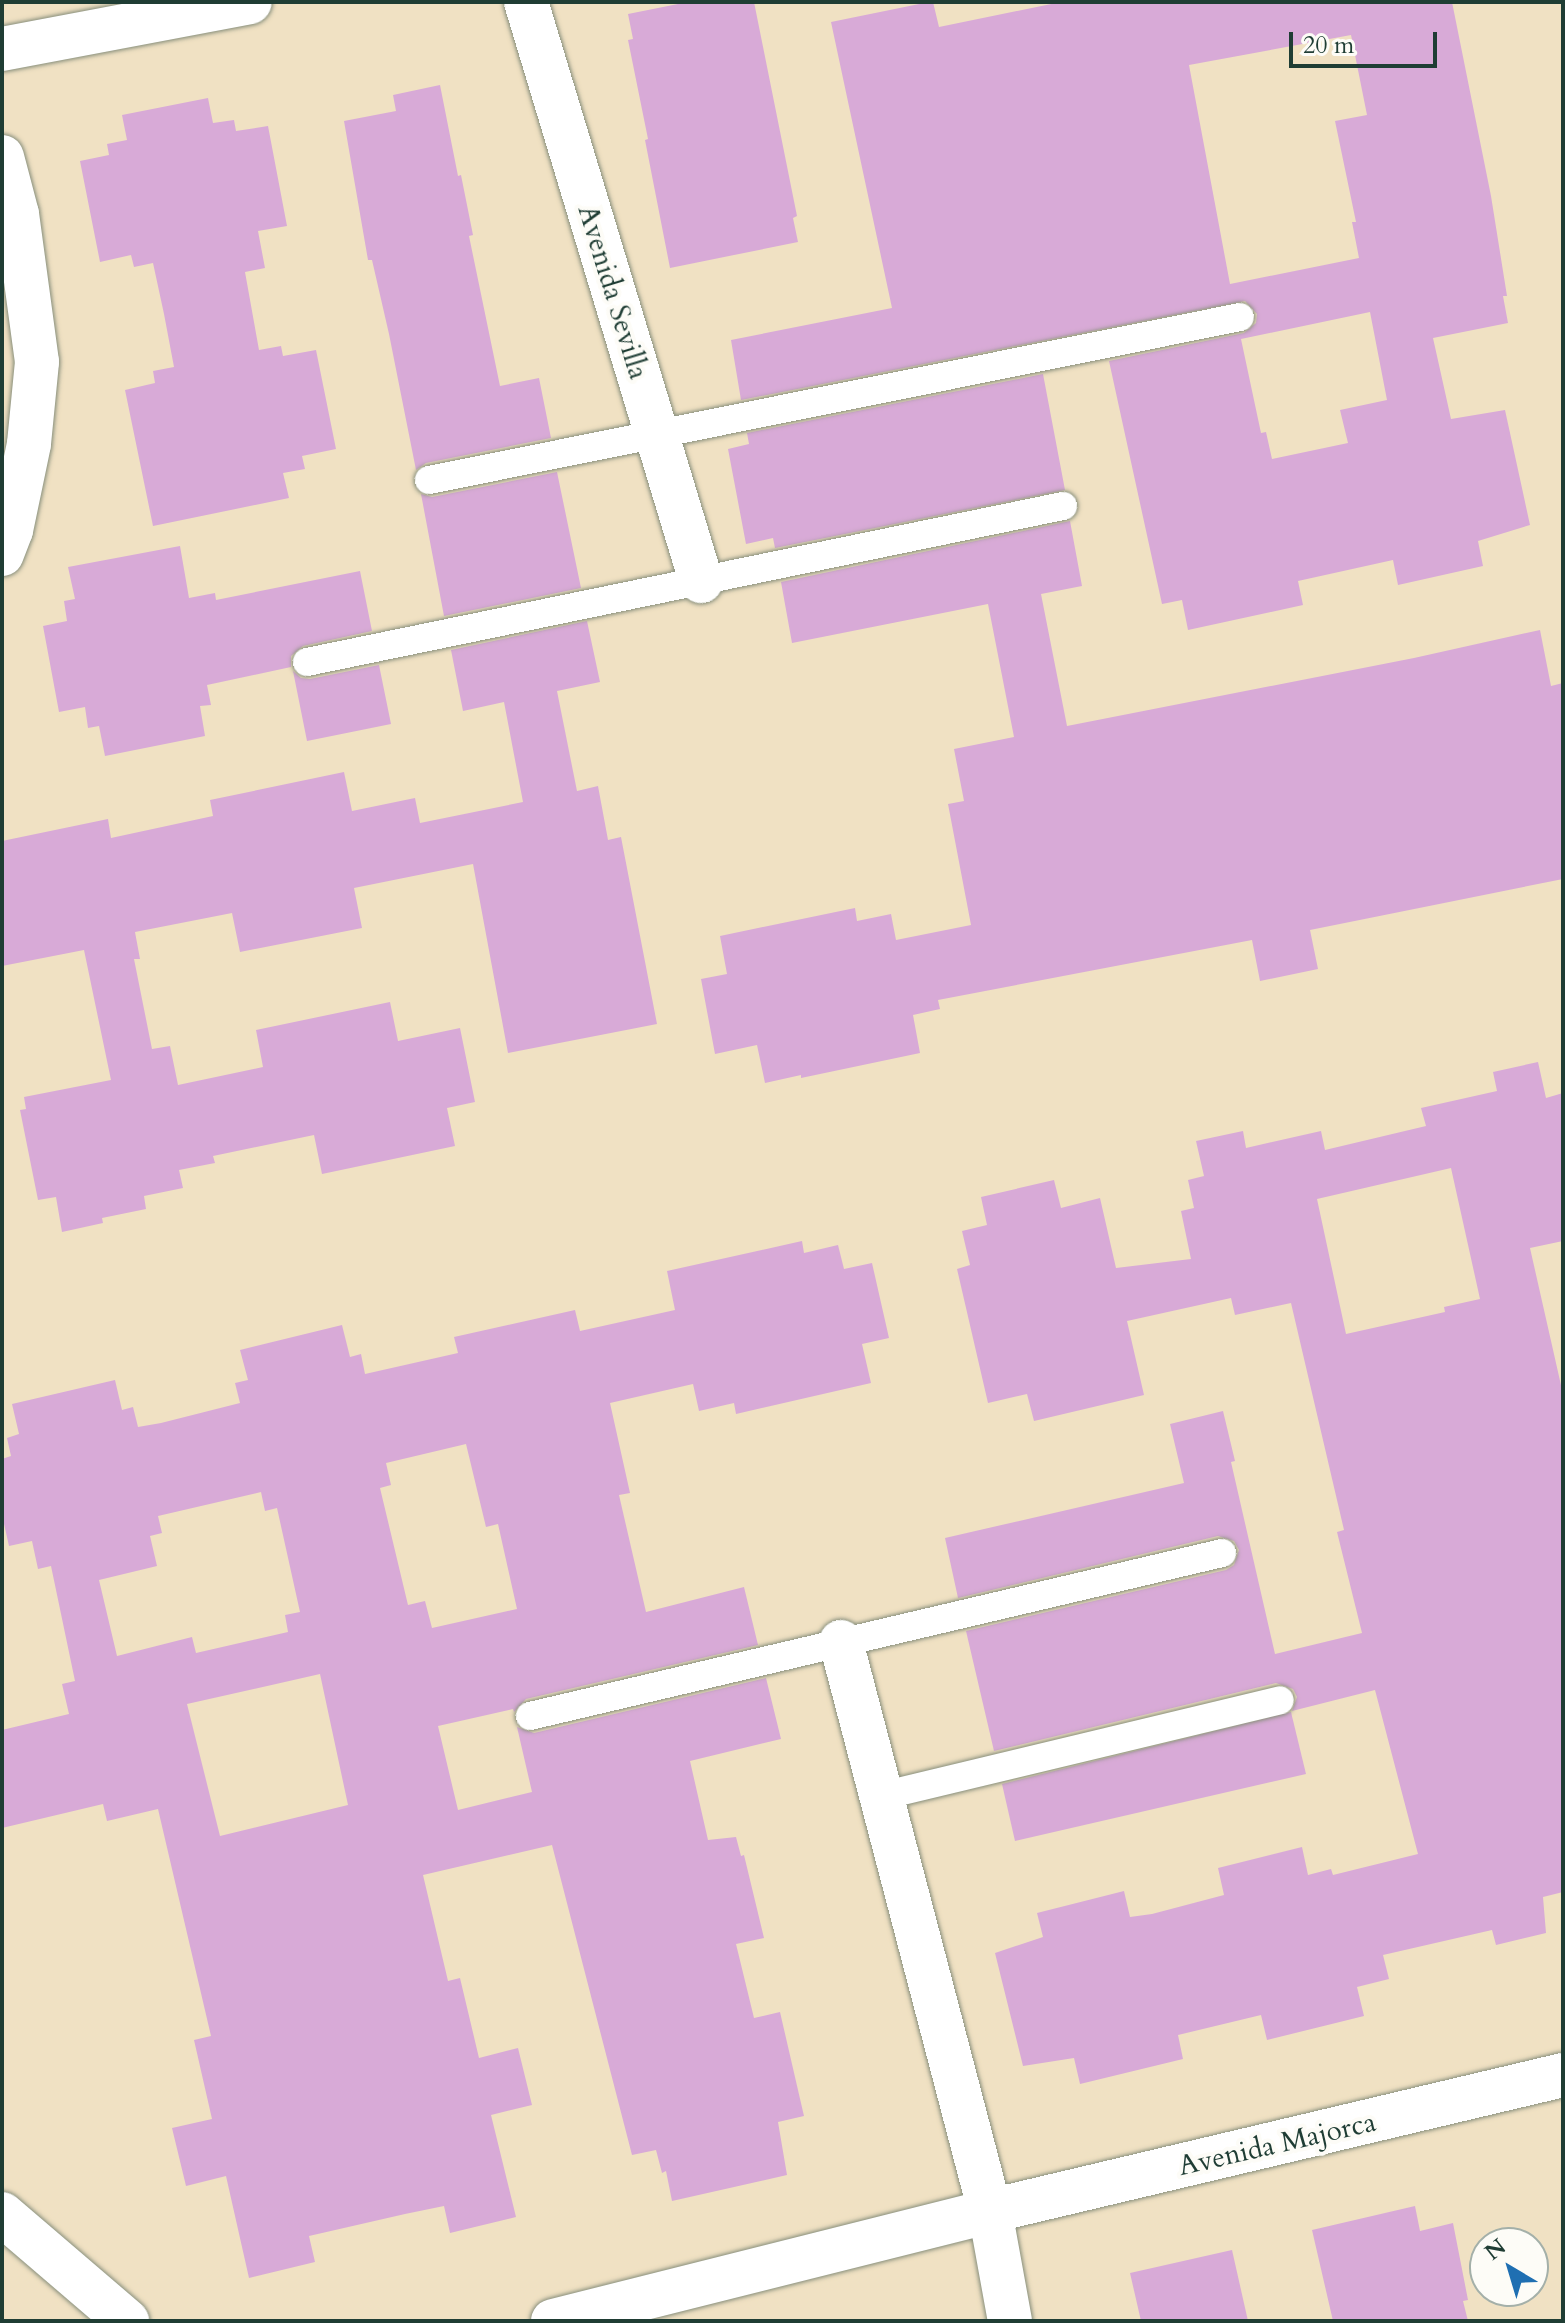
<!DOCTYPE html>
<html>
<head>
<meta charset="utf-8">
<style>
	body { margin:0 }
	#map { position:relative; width:1565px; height:2323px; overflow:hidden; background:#f0e1c3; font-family:Cardo,serif }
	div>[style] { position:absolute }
	.building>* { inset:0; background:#d8aad7 }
	.roads { filter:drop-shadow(0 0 2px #888f7c) drop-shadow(0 0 2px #888f7c) }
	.service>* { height:28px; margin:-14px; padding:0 14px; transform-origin:14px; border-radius:14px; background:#fff }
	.minor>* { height:44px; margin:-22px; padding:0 22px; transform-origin:22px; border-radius:22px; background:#fff }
	.tertiary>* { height:44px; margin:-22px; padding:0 22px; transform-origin:22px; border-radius:22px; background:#fff }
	span { translate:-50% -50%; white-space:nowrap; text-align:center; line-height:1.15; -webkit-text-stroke:8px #fdfcf7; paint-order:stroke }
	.street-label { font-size:28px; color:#1f3d34 }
	.frame { position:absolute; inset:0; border:4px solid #1f3d34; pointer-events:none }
	.north { position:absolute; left:1469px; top:2227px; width:80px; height:80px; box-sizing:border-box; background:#fdfcf7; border:2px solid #a4b0a9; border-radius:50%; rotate:322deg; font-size:22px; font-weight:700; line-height:32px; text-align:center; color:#1f3d34 }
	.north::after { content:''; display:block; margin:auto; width:28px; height:36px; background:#1f6fb2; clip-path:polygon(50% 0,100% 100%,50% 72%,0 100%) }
	.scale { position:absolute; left:1289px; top:32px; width:148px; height:36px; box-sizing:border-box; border:4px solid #1f3d34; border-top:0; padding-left:10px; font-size:24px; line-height:28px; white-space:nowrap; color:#1f3d34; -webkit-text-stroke:6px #fdfcf7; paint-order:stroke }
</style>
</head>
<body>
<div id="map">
	<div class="building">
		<i style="clip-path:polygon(688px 2px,754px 2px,797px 216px,793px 218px,798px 242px,670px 268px,645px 140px,648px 139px,628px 40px,633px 39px,628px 14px)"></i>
		<i style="clip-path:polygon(evenodd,929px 2px,933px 2px,939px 27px,1061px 2px,1452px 2px,1491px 196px,1507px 296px,1503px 296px,1508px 323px,1433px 338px,1451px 419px,1505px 410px,1530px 525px,1478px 541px,1483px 566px,1398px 585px,1393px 560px,1298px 581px,1303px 605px,1188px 630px,1182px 600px,1162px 604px,1109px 361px,1244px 333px,1256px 323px,1257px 314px,1245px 301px,741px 400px,731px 340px,892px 308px,831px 22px,929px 2px,1351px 35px,1367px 115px,1335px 121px,1356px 222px,1352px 222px,1359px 258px,1230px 284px,1189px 65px,1351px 35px,929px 2px,1370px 312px,1387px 400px,1340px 410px,1348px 443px,1272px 459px,1266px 432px,1261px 433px,1241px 339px,1370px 312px)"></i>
		<i style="clip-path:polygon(440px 85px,458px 176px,461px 175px,473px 235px,469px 236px,500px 386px,539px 378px,551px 438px,426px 463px,416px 470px,389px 334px,372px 260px,368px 260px,344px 121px,396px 111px,393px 95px)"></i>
		<i style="clip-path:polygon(208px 98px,213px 123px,234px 120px,236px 131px,268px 126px,287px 226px,258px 231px,265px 268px,245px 272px,259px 350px,281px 346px,283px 356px,316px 350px,336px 449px,302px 456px,305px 469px,283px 473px,289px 498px,153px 526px,125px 390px,155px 383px,153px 371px,174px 367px,164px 314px,153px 263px,134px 267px,131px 255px,100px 262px,80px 161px,109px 155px,107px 144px,127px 140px,122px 115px)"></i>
		<i style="clip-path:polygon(1043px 374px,1065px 490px,775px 548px,773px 538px,746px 544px,728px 449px,749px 444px,747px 433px)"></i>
		<i style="clip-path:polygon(557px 472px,581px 588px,444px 616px,421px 494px,432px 497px)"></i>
		<i style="clip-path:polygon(1070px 521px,1082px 586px,1041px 594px,1067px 726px,1414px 658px,1540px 630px,1551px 686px,1563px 683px,1563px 879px,1310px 930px,1318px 969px,1260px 981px,1252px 940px,938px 1000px,940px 1009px,913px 1015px,920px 1053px,801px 1078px,801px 1075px,765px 1083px,757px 1045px,715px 1054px,701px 979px,727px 974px,720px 936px,855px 908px,857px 921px,891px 914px,896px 940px,971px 925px,948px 804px,964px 801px,954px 749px,1014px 737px,988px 604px,792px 643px,781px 582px)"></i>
		<i style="clip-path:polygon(180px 546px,189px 598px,215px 593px,216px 600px,360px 571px,372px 631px,303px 646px,291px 656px,291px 667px,207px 685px,211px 705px,200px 706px,205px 736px,105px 756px,99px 726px,88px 728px,85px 707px,59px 712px,43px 626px,67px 621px,64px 601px,75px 599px,68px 567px)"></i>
		<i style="clip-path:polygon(587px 621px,600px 682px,557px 691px,577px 791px,598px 786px,608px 840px,621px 837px,657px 1024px,508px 1053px,473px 864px,354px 888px,362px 928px,240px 952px,232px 913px,135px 932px,140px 959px,134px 959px,152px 1049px,170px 1046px,178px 1085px,263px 1067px,256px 1030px,390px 1002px,398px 1041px,460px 1028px,475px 1102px,447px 1108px,455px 1146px,322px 1174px,314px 1135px,213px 1156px,215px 1163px,179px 1170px,183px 1188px,144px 1196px,146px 1209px,102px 1218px,103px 1223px,62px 1232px,56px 1197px,38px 1200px,20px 1110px,26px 1109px,24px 1097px,111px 1080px,84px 950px,2px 966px,2px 841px,108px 819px,111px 838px,213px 816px,210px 800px,344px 772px,352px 811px,415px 798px,420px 823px,523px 802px,504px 702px,463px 711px,451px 650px)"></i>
		<i style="clip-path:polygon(379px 665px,391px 724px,307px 741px,293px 671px,301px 678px,310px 679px)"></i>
		<i style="clip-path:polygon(evenodd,1538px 1062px,1546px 1098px,1563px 1093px,1563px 1241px,1530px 1248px,1563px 1394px,1563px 1892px,1543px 1897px,1546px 1933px,1496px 1945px,1492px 1930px,1383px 1955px,1389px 1979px,1357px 1987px,1364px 2016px,1267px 2040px,1261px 2015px,1178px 2035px,1183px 2059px,1080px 2084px,1074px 2058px,1023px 2066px,995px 1953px,1043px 1937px,1037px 1913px,1124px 1891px,1130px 1917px,1152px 1914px,1224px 1895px,1218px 1868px,1302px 1847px,1308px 1875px,1331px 1869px,1333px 1875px,1418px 1854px,1375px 1690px,1292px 1711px,1297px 1697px,1293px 1689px,1276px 1683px,994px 1751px,966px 1631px,1226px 1570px,1234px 1565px,1239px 1550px,1234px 1541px,1218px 1536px,958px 1598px,945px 1538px,1184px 1483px,1170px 1424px,1223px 1411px,1235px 1461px,1231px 1462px,1275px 1654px,1362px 1633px,1337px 1532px,1344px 1530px,1291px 1303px,1235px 1315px,1231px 1298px,1127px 1321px,1144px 1395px,1034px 1421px,1027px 1394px,988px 1403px,957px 1269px,970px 1265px,962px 1231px,987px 1225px,981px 1197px,1054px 1180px,1061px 1208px,1100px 1198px,1116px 1268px,1191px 1259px,1181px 1211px,1194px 1208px,1188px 1180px,1204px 1176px,1196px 1141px,1243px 1131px,1246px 1148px,1321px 1131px,1325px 1150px,1426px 1126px,1421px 1108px,1497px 1091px,1493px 1072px,1538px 1062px,1451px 1168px,1480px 1299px,1444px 1307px,1445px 1312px,1346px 1334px,1317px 1199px,1451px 1168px)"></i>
		<i style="clip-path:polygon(evenodd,802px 1241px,804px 1253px,838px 1245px,844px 1269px,872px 1263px,889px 1338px,862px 1344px,871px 1383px,736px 1414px,734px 1403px,699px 1411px,693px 1384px,610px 1403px,630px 1493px,619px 1495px,646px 1612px,744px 1587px,758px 1645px,526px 1699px,514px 1712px,513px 1709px,438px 1726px,458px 1810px,532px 1792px,517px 1727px,534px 1733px,766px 1678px,781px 1739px,690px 1761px,708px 1840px,736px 1837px,741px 1856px,744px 1855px,764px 1938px,736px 1944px,754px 2018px,780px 2012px,804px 2116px,778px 2122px,787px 2175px,672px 2201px,666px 2171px,662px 2173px,656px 2150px,632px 2155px,552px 1845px,423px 1875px,448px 1981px,460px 1978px,479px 2058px,518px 2048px,532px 2105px,491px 2115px,516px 2217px,450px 2233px,444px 2206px,405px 2214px,309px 2236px,315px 2262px,249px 2278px,226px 2176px,186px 2186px,172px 2128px,212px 2119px,194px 2040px,211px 2036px,158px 1809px,107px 1821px,103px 1804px,2px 1828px,2px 1730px,69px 1714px,62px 1684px,75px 1681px,51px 1566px,38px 1569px,32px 1541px,9px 1546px,2px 1515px,2px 1459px,11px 1456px,7px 1438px,19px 1434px,12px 1404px,115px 1380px,122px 1410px,133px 1407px,138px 1427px,161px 1423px,240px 1403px,235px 1383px,248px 1380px,240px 1350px,342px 1325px,350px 1357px,361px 1354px,365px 1374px,458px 1353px,454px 1337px,575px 1310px,580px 1331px,675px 1310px,667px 1271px,802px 1241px,466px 1444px,486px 1527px,498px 1524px,517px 1609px,432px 1628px,425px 1601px,408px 1605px,380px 1488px,391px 1485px,386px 1463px,466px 1444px,802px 1241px,261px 1492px,265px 1511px,277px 1508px,300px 1612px,285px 1615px,288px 1632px,196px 1653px,192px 1637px,117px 1656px,99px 1580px,157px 1566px,150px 1536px,162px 1533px,158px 1516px,261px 1492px,802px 1241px,320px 1674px,348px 1805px,220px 1836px,187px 1704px,320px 1674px)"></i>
		<i style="clip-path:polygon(1291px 1712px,1306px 1774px,1015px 1841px,1002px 1784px)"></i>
		<i style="clip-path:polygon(1415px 2206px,1420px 2231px,1453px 2223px,1468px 2300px,1463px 2301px,1468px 2321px,1333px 2321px,1312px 2230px)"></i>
		<i style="clip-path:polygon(1232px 2250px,1248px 2321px,1141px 2321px,1130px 2273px)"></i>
	</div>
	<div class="roads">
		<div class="service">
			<i style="left:429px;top:480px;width:827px;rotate:-11.36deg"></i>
			<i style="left:307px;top:662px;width:772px;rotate:-11.66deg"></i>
			<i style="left:530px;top:1716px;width:711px;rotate:-13.25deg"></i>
			<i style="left:881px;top:1796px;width:410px;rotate:-13.5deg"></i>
		</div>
		<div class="minor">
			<i style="left:526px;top:2px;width:605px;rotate:73.18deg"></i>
			<i style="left:841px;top:1642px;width:588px;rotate:75.33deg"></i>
			<i style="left:990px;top:2211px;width:112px;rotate:79.7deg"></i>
		</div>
		<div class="tertiary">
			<i style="left:2px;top:49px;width:252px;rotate:-10.7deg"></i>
			<i style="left:2px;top:157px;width:59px;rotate:75.3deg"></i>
			<i style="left:17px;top:214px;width:149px;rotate:82.3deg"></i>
			<i style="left:37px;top:362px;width:82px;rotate:95.6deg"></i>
			<i style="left:29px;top:444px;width:88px;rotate:101.8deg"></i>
			<i style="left:11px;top:530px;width:26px;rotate:111deg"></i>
			<i style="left:2px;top:2214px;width:165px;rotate:40.6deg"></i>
			<i style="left:553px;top:2321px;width:451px;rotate:-14.1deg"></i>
			<i style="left:990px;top:2211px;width:589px;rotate:-13.35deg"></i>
		</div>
	</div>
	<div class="street-label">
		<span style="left:613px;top:292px;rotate:73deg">Avenida Sevilla</span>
		<span style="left:1277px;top:2144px;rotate:-13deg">Avenida Majorca</span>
	</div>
	<div class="frame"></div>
	<div class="north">N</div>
	<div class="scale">20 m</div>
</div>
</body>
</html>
